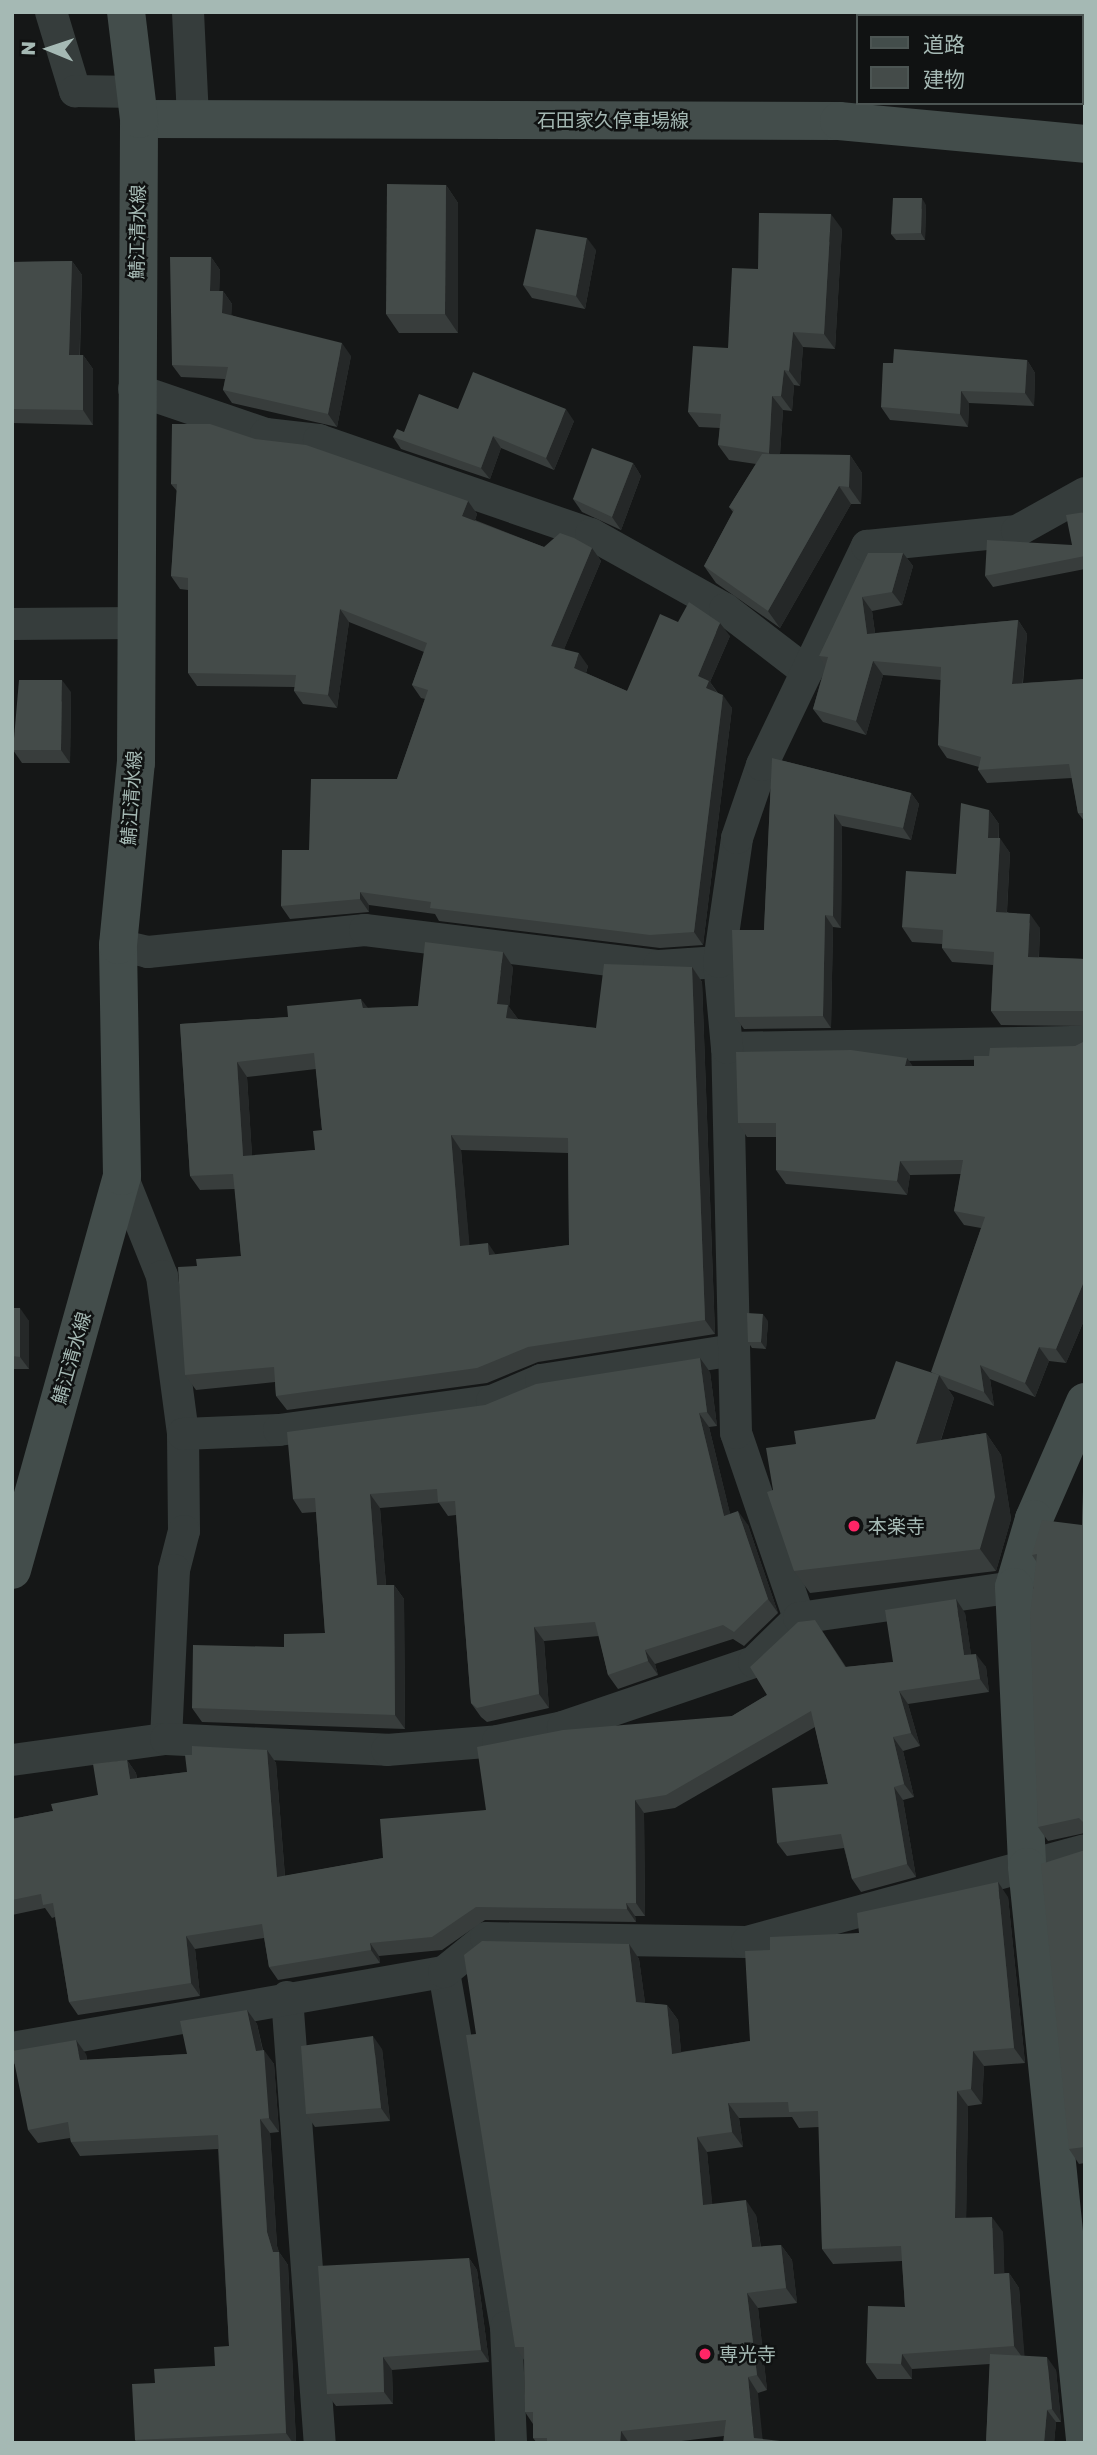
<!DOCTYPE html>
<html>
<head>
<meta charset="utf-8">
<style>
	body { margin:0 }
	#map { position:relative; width:1097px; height:2455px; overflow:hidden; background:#151717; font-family:"Golos Text","Noto Sans JP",sans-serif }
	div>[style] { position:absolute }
	.street>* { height:32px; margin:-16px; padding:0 16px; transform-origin:16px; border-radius:16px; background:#363d3c }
	.secondary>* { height:38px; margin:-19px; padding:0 19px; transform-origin:19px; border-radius:19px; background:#434d4b }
	.wall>* { inset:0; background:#383d3c }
	.shaded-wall>* { inset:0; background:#252828 }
	.building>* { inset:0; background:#444b49 }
	.dots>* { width:19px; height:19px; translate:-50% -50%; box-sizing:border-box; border:4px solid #101212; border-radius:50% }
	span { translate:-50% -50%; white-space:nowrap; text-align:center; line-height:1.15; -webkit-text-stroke:5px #101212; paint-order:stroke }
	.street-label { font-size:19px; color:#a5b9b4 }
	.poi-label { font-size:19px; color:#a5b9b4 }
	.left { translate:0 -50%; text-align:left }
	.frame { position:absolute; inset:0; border:14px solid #a5b9b4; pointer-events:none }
	.legend { position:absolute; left:856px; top:14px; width:228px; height:91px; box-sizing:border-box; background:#101212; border:2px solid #4c5553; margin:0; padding:9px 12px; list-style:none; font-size:21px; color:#a5b9b4 }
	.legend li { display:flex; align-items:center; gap:14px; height:35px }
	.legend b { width:35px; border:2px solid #4c5553 }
	.north { position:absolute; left:14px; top:14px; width:70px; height:70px; -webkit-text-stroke:5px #101212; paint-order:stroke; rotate:272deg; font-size:19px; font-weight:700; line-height:28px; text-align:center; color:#a5b9b4 }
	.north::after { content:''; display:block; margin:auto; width:24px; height:32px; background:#a5b9b4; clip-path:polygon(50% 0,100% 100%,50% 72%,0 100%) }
</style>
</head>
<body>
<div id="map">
	<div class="street">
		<i style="left:51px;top:12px;width:83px;rotate:73.1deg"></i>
		<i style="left:75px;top:91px;width:61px;rotate:0.9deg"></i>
		<i style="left:188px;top:12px;width:107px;rotate:87.3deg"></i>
		<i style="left:134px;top:389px;width:139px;rotate:18.8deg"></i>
		<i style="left:266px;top:434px;width:53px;rotate:6.5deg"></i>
		<i style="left:319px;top:440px;width:288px;rotate:19.1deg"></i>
		<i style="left:591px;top:534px;width:154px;rotate:29.2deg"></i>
		<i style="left:725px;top:609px;width:103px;rotate:37.5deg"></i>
		<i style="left:12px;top:624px;width:123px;rotate:-0.5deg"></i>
		<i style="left:118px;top:945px;width:31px;rotate:13deg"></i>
		<i style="left:148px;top:952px;width:218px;rotate:-5.8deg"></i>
		<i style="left:365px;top:930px;width:296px;rotate:7deg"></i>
		<i style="left:659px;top:966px;width:60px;rotate:-3.8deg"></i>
		<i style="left:727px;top:1048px;width:358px;rotate:-1deg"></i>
		<i style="left:122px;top:1176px;width:108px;rotate:68.2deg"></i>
		<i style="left:162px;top:1276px;width:159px;rotate:82.4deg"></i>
		<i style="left:183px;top:1434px;width:97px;rotate:89.4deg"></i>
		<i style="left:184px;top:1531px;width:40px;rotate:104.4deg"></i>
		<i style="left:174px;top:1570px;width:169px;rotate:92.7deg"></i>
		<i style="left:183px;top:1434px;width:96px;rotate:-2.4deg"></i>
		<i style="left:279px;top:1430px;width:215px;rotate:-7.8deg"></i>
		<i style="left:492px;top:1401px;width:53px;rotate:-23.2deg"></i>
		<i style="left:541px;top:1380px;width:195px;rotate:-8.8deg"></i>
		<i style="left:799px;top:1618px;width:195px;rotate:-108.8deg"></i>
		<i style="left:736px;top:1433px;width:385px;rotate:-91.3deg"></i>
		<i style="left:727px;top:1048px;width:86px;rotate:-95.3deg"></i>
		<i style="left:719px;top:962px;width:125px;rotate:-81.7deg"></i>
		<i style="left:737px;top:838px;width:77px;rotate:-71.1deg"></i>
		<i style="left:762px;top:765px;width:243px;rotate:-64.4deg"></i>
		<i style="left:867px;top:546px;width:151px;rotate:-5.7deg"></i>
		<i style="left:1017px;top:531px;width:78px;rotate:-29.2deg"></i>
		<i style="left:12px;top:1760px;width:155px;rotate:-7.8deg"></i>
		<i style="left:166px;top:1739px;width:221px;rotate:2.8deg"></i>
		<i style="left:387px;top:1750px;width:111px;rotate:-4.6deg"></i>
		<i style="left:498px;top:1741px;width:66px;rotate:-12.2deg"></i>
		<i style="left:563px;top:1727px;width:202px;rotate:-18.8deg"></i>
		<i style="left:754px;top:1662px;width:63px;rotate:-44.4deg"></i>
		<i style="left:799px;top:1618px;width:217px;rotate:-8.2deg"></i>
		<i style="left:444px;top:1972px;width:360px;rotate:80.1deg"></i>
		<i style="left:506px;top:2327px;width:116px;rotate:87.5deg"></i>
		<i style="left:287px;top:1997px;width:447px;rotate:85.8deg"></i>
		<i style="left:12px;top:2048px;width:439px;rotate:-10deg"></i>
		<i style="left:444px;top:1972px;width:54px;rotate:-39deg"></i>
		<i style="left:486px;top:1938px;width:261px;rotate:0.9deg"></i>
		<i style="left:747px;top:1942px;width:350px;rotate:-15.2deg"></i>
	</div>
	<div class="secondary">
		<i style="left:139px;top:119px;width:700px;rotate:0.16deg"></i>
		<i style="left:839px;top:121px;width:247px;rotate:5.3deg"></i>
		<i style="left:1085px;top:1402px;width:128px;rotate:113.6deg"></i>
		<i style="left:1034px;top:1519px;width:71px;rotate:106.4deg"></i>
		<i style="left:1014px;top:1587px;width:280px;rotate:87.3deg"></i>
		<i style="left:1027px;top:1867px;width:575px;rotate:84.21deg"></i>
		<i style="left:12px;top:1570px;width:409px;rotate:-74.4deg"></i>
		<i style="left:122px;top:1176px;width:231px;rotate:-91deg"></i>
		<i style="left:118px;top:945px;width:183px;rotate:-84.4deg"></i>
		<i style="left:136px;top:763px;width:644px;rotate:-89.73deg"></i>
		<i style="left:139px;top:119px;width:108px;rotate:-96.9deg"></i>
	</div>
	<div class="wall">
		<i style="clip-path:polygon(446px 185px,458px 203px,458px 333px,399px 333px,386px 314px)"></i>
		<i style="clip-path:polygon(926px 205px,925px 240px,896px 240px,891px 234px)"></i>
		<i style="clip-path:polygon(842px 229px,835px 349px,803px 347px,800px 386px,794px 385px,792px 411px,783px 410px,780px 454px,850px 455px,862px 473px,861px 504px,851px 504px,780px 628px,716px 583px,704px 566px,733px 512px,729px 507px,756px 464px,729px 460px,718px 445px,720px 428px,699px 427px,688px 412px,728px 348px)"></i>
		<i style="clip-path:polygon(596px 250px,585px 309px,532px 298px,523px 285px)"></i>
		<i style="clip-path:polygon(211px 257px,220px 270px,219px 291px,223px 291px,232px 304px,231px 315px,351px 356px,337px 427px,232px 403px,223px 390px,225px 379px,181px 377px,172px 365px)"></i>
		<i style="clip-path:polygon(72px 261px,82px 275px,80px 355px,83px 355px,93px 369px,93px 425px,12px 423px,12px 262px)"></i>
		<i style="clip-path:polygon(1027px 360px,1035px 373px,1034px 406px,969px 403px,968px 427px,890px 420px,881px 407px)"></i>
		<i style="clip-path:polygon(458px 409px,574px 421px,554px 470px,501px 448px,490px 479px,401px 449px,393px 437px)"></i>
		<i style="clip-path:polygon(255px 439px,468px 501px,477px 514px,475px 520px,544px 547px,592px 548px,601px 561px,564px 649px,588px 666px,586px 673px,627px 691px,678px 622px,730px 636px,710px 682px,718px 693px,732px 708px,703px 945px,660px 948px,439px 921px,435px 914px,369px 905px,369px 912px,290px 919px,281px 906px,309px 850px,397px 779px,425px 699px,421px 698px,412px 685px,424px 652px,349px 622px,337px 708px,303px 704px,294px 691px,295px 687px,197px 686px,188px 673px,188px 590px,180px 589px,171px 576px,177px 491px,171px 484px)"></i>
		<i style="clip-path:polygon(633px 463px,641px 476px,621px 530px,582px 512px,573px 499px)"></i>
		<i style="clip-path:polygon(1085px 512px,1085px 569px,993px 587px,985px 576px,1072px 545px)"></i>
		<i style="clip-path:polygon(868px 553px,903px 553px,913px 566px,902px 605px,872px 611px,875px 633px,1018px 620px,1027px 634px,1023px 683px,1085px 679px,1085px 822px,1078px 813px,1072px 778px,987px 783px,978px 770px,979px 767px,947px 758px,938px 745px,941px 680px,883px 675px,866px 735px,823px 722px,813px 709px,825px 666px,819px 656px)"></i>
		<i style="clip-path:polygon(71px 692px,70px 763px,22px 763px,13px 750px)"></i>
		<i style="clip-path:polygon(772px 758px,911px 793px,919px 804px,911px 840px,842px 826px,841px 928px,833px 927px,831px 1028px,744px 1029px,735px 1017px,764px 930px)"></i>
		<i style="clip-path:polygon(989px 810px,999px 824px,999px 838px,1010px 853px,1007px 912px,1040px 928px,1039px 957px,1085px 959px,1085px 1026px,1001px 1025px,991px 1011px,993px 965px,952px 962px,942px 948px,942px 944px,912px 942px,902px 927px,956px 874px)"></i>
		<i style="clip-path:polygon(evenodd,513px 967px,509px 1007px,518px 1019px,596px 1028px,692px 967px,702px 982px,715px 1334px,538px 1362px,487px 1383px,287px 1410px,276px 1396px,275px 1382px,196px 1390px,185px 1375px,197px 1266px,241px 1256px,235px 1189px,200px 1190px,190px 1176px,180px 1024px,288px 1017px,368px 1008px,418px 1006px,513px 967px,316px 1069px,322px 1130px,315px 1150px,252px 1156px,247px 1077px,316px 1069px,513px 967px,461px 1150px,568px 1153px,569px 1245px,496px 1255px,469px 1245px,461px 1150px)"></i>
		<i style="clip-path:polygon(1085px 1041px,1085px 1318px,1066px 1363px,1049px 1361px,1035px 1397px,990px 1379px,994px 1406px,948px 1389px,954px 1398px,941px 1440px,986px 1433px,1001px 1455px,1011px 1519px,996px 1571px,810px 1593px,794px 1571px,773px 1490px,796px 1444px,875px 1419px,932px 1373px,981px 1228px,964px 1225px,954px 1211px,961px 1174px,910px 1175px,907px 1195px,786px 1184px,776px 1170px,776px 1137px,747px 1137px,738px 1123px,907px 1058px,912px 1066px,974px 1066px,989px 1056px,1075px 1046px)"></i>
		<i style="clip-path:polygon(12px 1308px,29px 1321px,29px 1369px,12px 1369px)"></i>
		<i style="clip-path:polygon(768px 1321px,766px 1349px,752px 1348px,748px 1342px)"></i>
		<i style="clip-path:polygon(710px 1372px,717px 1426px,709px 1427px,730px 1514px,748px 1525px,778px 1613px,744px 1646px,733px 1639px,655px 1664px,658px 1675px,618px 1689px,608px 1675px,599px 1636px,544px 1641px,549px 1708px,487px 1722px,481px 1717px,471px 1703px,456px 1515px,448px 1516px,439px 1503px,380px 1508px,386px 1585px,394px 1585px,404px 1599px,405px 1729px,202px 1722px,192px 1708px,284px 1647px,325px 1633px,316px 1512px,302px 1513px,293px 1499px,485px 1405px)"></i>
		<i style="clip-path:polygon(1085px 1456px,1085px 1833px,1048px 1841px,1038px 1827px,1036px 1561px,1032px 1555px,1082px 1525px)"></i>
		<i style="clip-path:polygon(965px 1613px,971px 1655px,986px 1667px,989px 1692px,908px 1704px,920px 1746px,903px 1751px,914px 1797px,903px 1800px,916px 1877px,861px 1892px,852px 1879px,844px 1848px,787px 1856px,777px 1843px,828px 1784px,815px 1727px,675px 1808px,644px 1813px,645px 1916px,635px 1916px,636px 1922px,485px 1920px,442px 1950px,379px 1956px,380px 1963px,278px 1980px,269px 1967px,264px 1938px,195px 1949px,200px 1996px,78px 2015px,69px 2002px,55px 1917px,52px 1918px,45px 1908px,12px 1915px,12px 1819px,53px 1811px,98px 1795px,127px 1760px,136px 1773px,137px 1778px,187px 1772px,267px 1750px,276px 1763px,285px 1876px,383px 1858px,486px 1810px,732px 1716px,767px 1695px,815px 1620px,846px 1667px,893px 1662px)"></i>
		<i style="clip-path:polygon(1085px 1850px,1085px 2163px,1079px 2164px,1069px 2149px)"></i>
		<i style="clip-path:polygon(1008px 1897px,1025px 2063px,984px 2066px,982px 2104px,968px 2106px,966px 2218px,1003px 2232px,1004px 2273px,1009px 2273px,1019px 2288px,1024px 2356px,1056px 2370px,1061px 2422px,1056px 2422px,1054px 2443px,986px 2443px,990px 2364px,912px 2369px,912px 2379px,877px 2379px,866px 2363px,905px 2307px,902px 2261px,833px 2264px,822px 2249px,819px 2127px,799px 2128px,792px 2117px,739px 2118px,743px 2147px,707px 2152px,712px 2204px,756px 2215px,761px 2247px,781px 2245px,792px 2260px,797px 2303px,758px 2308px,767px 2390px,758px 2393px,724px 2436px,665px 2443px,537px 2443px,533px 2438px,533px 2424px,525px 2412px,524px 2360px,515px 2347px,476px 2034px,629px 1944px,639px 1959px,645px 2003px,667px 2005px,678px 2020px,681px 2052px,750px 2041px,770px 1950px,859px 1933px)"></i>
		<i style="clip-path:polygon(247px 2010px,257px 2024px,263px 2050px,274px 2064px,279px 2132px,270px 2133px,277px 2246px,279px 2252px,288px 2265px,296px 2443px,137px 2443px,135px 2440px,155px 2383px,215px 2366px,229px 2346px,218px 2149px,80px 2156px,71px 2142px,70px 2138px,38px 2143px,28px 2130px,86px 2054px,87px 2060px,187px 2054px)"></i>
		<i style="clip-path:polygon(382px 2049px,390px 2121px,315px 2127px,306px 2114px)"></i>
		<i style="clip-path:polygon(469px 2258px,477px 2270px,489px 2362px,392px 2370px,393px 2404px,336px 2406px,327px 2394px)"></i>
	</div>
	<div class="shaded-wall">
		<i style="clip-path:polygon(990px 12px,1002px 12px,1002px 16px,990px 16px)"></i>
		<i style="clip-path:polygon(446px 185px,458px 203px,458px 333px,445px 314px)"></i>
		<i style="clip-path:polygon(922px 198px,926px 205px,925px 240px,921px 233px)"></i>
		<i style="clip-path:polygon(831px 214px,842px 229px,835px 349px,824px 334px)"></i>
		<i style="clip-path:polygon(587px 238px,596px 250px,585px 309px,576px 296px)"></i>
		<i style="clip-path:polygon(211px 257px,220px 270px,219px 304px,210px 291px)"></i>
		<i style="clip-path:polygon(72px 261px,82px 275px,79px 369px,69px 355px)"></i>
		<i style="clip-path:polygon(223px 291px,232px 304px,231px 325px,222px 313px)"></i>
		<i style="clip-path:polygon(793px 332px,803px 347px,800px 386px,789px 371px)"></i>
		<i style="clip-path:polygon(342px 343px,351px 356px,337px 427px,328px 414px)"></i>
		<i style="clip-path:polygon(83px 355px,93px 369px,93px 425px,83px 410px)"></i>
		<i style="clip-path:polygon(1027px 360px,1035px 373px,1034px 406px,1025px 393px)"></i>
		<i style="clip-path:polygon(784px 370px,794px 385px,792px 411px,781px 396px)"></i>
		<i style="clip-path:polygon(961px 391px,969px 403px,968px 427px,960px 414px)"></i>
		<i style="clip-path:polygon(772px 396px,783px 410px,779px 468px,769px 453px)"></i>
		<i style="clip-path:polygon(566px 409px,574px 421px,554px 470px,546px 458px)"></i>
		<i style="clip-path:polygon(493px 436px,501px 448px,490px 479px,481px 468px)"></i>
		<i style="clip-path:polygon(850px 455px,862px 473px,861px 504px,849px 487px)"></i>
		<i style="clip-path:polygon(633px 463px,641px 476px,621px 530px,612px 517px)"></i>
		<i style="clip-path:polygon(839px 486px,851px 504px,780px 628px,768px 611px)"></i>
		<i style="clip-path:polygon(468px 501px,477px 514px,472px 529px,462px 516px)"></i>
		<i style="clip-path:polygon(592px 548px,601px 561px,560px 659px,551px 646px)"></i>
		<i style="clip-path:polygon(903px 553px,913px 566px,902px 605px,892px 592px)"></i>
		<i style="clip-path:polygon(862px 597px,872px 611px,877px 648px,867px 634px)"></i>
		<i style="clip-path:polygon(340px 609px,349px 622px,337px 708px,328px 695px)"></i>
		<i style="clip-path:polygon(1018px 620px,1027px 634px,1021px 698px,1012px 684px)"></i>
		<i style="clip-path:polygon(720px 623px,730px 636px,710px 682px,718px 694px,715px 701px,698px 676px)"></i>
		<i style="clip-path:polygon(579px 653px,588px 666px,583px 681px,574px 668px)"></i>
		<i style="clip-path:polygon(873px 661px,883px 675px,866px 735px,856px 721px)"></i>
		<i style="clip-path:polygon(62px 680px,71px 692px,70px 763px,61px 750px)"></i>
		<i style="clip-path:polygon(723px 695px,732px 708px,703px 945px,694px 932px)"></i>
		<i style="clip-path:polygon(911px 793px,919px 804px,911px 840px,903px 828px)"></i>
		<i style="clip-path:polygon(989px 810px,999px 824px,998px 852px,988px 838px)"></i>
		<i style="clip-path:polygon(834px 814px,842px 826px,841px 928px,833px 916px)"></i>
		<i style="clip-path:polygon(1000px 838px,1010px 853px,1006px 926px,996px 912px)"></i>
		<i style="clip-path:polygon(360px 892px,369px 905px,369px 912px,360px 899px)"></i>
		<i style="clip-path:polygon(1030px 914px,1040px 928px,1038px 971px,1028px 957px)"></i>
		<i style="clip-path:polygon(825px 915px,833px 927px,831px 1028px,823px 1016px)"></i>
		<i style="clip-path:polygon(503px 952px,513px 967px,509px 1007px,518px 1019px,516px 1032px,497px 1004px)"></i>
		<i style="clip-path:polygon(692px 967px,702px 982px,715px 1334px,705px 1320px)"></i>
		<i style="clip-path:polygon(361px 999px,372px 1013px,363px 1008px)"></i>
		<i style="clip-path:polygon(907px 1058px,917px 1072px,905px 1066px)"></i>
		<i style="clip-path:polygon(237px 1062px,247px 1077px,253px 1171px,243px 1156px)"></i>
		<i style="clip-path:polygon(451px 1135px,461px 1150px,471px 1261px,460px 1246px)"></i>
		<i style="clip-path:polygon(900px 1161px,910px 1175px,907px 1195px,897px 1181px)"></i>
		<i style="clip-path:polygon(488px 1243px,498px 1258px,489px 1255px)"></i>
		<i style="clip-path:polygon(1085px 1279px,1085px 1318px,1066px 1363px,1056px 1349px)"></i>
		<i style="clip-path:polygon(20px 1308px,29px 1321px,29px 1369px,20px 1357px)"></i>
		<i style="clip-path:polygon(763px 1314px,768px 1321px,766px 1349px,761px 1342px)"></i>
		<i style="clip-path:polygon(1039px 1347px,1049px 1361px,1035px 1397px,1025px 1383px)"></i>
		<i style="clip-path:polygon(700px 1358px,710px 1372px,717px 1426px,707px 1412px)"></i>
		<i style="clip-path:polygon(980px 1365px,990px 1379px,994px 1406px,984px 1392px)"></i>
		<i style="clip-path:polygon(939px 1375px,954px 1398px,932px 1467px,916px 1444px)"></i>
		<i style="clip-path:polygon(699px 1413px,709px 1427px,734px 1530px,724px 1516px)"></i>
		<i style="clip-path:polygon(986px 1433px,1001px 1455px,1011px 1519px,996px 1571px,980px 1549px)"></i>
		<i style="clip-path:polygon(370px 1494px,380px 1508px,387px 1599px,377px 1585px)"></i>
		<i style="clip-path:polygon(738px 1511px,748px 1525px,778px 1613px,768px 1599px)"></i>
		<i style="clip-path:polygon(394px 1585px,404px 1599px,405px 1729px,395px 1715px)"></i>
		<i style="clip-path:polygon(956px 1599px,965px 1613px,973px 1668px,964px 1655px)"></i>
		<i style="clip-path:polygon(534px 1627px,544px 1641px,549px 1708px,539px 1694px)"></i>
		<i style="clip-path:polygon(645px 1650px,655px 1664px,658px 1675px,648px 1661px)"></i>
		<i style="clip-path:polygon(976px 1654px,986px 1667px,989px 1692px,980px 1679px)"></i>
		<i style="clip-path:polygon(899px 1691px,908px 1704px,920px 1746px,911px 1733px)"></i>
		<i style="clip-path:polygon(893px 1737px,903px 1751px,914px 1797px,904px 1784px)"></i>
		<i style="clip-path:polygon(267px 1750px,276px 1763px,286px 1890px,277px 1877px)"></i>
		<i style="clip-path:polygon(127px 1760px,136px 1773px,139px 1792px,130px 1779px)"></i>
		<i style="clip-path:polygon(894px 1787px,903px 1800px,916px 1877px,907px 1864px)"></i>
		<i style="clip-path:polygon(635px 1800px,644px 1813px,645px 1916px,636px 1903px)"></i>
		<i style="clip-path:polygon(998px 1882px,1008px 1897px,1025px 2063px,1014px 2048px)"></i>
		<i style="clip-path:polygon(626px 1903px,635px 1916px,636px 1922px,627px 1909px)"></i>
		<i style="clip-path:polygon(186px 1936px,195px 1949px,200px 1996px,191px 1983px)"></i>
		<i style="clip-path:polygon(370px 1943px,379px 1956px,380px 1963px,371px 1950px)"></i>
		<i style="clip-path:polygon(629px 1944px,639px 1959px,647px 2017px,636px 2002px)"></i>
		<i style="clip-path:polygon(667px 2005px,678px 2020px,683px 2069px,672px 2054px)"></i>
		<i style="clip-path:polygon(247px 2010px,257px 2024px,264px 2057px,264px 2050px,274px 2064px,279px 2132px,269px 2118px)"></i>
		<i style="clip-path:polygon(373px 2036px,382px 2049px,390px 2121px,381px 2108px)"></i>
		<i style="clip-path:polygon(76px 2040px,86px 2054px,89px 2074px,80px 2060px)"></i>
		<i style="clip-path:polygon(973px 2051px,984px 2066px,982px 2104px,971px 2089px)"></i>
		<i style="clip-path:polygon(957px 2091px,968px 2106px,966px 2233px,955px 2218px)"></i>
		<i style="clip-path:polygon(728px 2103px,739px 2118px,743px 2147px,732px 2132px)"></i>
		<i style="clip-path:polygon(260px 2119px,270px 2133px,277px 2246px,279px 2252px,288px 2265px,296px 2443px,293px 2443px,286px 2433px,273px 2252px,267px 2232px)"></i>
		<i style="clip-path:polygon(697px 2137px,707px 2152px,714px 2220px,703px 2205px)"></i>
		<i style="clip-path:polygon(746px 2200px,756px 2215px,763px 2263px,752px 2247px)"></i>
		<i style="clip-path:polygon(992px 2217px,1003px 2232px,1005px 2289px,994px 2274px)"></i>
		<i style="clip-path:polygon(781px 2245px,792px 2260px,797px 2303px,786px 2288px)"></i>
		<i style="clip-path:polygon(469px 2258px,477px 2270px,489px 2362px,481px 2350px)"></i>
		<i style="clip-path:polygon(1009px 2273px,1019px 2288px,1025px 2361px,1014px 2346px)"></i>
		<i style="clip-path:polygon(747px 2293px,758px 2308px,767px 2390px,757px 2375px)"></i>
		<i style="clip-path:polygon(902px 2354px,912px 2369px,912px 2379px,901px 2364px)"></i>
		<i style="clip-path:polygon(383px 2357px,392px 2370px,393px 2404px,384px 2392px)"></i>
		<i style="clip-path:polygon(1047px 2357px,1056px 2370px,1061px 2422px,1052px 2409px)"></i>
		<i style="clip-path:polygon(748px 2377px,758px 2393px,763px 2443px,754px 2438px)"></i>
		<i style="clip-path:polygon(1047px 2410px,1056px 2422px,1054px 2443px,1044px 2443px)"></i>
		<i style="clip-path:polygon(621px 2431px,629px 2443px,620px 2443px)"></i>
	</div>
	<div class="building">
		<i style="clip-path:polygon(924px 12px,990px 12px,990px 16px,924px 16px)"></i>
		<i style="clip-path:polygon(387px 184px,446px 185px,445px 314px,386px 314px)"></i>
		<i style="clip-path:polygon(893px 198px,922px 198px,921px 233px,891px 234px)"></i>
		<i style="clip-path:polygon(759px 213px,831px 214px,824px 334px,793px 332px,789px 371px,784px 370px,781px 396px,772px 396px,769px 453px,718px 445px,721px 414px,688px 412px,693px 346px,728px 348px,732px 268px,758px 269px)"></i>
		<i style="clip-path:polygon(536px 229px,587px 238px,576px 296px,523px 285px)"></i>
		<i style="clip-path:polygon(170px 257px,211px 257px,210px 291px,223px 291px,222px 313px,342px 343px,328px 414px,223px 390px,228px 367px,172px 365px)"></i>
		<i style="clip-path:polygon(72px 261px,69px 355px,83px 355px,83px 410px,12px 409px,12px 262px)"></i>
		<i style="clip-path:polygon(894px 349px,1027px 360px,1025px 393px,961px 391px,960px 414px,881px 407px,883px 363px,893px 363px)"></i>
		<i style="clip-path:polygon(473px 372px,566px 409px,546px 458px,493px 436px,481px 468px,393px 437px,397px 429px,404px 432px,419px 394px,458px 409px)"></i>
		<i style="clip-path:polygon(172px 424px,210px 424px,255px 439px,306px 445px,468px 501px,462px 516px,544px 547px,560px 533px,574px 538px,592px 548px,551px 646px,579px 653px,574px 668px,627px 691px,660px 614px,678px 622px,689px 602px,720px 623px,698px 676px,709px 681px,706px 688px,723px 695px,694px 932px,650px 935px,430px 908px,431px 902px,360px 892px,360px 899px,281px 906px,282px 850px,309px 850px,311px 779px,397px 779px,428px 690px,412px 685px,427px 643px,340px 609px,328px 695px,294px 691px,296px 675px,188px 673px,188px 578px,171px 576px,177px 484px,171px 484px)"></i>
		<i style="clip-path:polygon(592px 448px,633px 463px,612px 517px,573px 499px)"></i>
		<i style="clip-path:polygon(762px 454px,850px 455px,849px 487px,839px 486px,768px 611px,704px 566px,734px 510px,729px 507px)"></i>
		<i style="clip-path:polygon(1085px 512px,1085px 556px,985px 576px,987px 540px,1072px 545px,1066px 515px)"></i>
		<i style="clip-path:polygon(868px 553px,903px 553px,892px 592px,862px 597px,867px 634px,1018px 620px,1012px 684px,1085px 679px,1085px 813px,1078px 813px,1069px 764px,978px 770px,981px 757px,938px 745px,941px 667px,873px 661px,856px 721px,813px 709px,828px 657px,819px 656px)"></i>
		<i style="clip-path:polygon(19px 680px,62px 680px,61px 750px,13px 750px)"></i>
		<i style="clip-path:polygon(772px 758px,911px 793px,903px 828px,834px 814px,833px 916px,825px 915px,823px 1016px,735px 1017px,732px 930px,764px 930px)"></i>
		<i style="clip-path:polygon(961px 803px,989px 810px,988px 838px,1000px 838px,996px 912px,1030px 914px,1028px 957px,1085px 959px,1085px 1013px,1083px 1011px,991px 1011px,994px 952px,942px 948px,943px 930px,902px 927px,906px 871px,956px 874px)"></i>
		<i style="clip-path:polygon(evenodd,425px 942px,503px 952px,497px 1004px,508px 1005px,506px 1018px,596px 1028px,604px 964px,692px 967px,705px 1320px,528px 1347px,477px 1368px,276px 1396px,274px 1367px,185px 1375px,178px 1267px,197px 1266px,196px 1259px,241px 1256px,233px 1174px,190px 1176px,180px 1024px,288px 1017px,287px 1006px,361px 999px,363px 1008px,418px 1006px,425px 942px,314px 1053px,322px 1130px,313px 1131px,315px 1150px,243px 1156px,237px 1062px,314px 1053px,425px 942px,451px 1135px,568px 1138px,569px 1245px,489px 1255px,488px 1243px,460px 1246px,451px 1135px)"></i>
		<i style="clip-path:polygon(1085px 1041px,1085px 1279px,1056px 1349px,1039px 1347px,1025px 1383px,980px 1365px,984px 1392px,931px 1372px,985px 1217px,954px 1211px,963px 1160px,900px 1161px,897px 1181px,776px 1170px,776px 1123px,738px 1123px,736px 1052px,851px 1050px,907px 1058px,905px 1066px,974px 1066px,974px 1056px,989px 1056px,990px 1048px,1075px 1046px)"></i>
		<i style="clip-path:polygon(12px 1308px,20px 1308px,20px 1357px,12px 1356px)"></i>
		<i style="clip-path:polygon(747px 1313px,763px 1314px,761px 1342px,748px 1342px)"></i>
		<i style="clip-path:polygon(700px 1358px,707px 1412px,699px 1413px,724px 1516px,738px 1511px,768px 1599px,734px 1632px,723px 1625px,645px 1650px,648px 1661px,608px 1675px,595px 1622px,534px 1627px,539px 1694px,477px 1708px,471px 1703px,455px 1501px,438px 1502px,437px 1489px,370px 1494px,377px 1585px,394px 1585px,395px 1715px,192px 1708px,193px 1645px,284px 1647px,284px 1634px,325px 1633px,315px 1498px,293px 1499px,287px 1432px,485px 1405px,536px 1384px)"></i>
		<i style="clip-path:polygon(896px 1361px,939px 1375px,916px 1444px,986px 1433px,995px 1497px,980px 1549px,794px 1571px,767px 1492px,773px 1490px,766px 1448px,796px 1444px,794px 1431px,875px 1419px)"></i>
		<i style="clip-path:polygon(1084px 1456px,1085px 1824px,1079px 1818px,1038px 1827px,1030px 1616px,1037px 1554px,1032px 1555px,1042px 1520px,1082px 1525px)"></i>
		<i style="clip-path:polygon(956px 1599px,964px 1655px,976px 1654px,980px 1679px,899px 1691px,911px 1733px,893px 1737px,904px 1784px,894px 1787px,907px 1864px,852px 1879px,841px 1834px,777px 1843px,772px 1788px,828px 1784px,811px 1711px,666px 1795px,635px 1800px,636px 1903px,626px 1903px,627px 1909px,476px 1907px,432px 1937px,370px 1943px,371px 1950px,269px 1967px,262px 1924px,186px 1936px,191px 1983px,69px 2002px,53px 1903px,43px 1905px,41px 1894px,12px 1900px,12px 1819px,53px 1811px,51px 1804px,98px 1795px,93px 1764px,127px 1760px,130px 1779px,187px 1772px,185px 1755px,192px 1755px,192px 1746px,267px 1750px,277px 1877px,383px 1858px,380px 1819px,486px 1810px,477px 1747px,563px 1730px,732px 1716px,767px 1695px,750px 1667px,798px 1622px,815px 1620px,845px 1667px,893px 1662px,885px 1610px)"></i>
		<i style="clip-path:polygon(1085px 1850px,1085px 2147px,1069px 2149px,1041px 1864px)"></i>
		<i style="clip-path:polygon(998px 1882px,1014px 2048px,973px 2051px,971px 2089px,957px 2091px,955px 2218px,992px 2217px,994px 2274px,1009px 2273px,1014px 2346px,902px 2354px,901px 2364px,866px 2363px,868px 2306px,905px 2307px,901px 2246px,822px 2249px,818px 2111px,789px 2112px,788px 2102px,728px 2103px,732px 2132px,697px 2137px,703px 2205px,746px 2200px,752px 2247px,781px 2245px,786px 2288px,747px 2293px,757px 2375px,748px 2377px,754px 2438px,799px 2443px,723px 2443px,726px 2420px,621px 2431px,620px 2443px,547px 2443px,547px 2438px,533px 2438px,533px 2412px,525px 2412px,524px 2347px,515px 2347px,466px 2035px,476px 2034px,464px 1955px,482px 1941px,629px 1944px,636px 2002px,667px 2005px,672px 2054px,750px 2041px,745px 1951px,770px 1950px,770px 1937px,859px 1933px,857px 1913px)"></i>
		<i style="clip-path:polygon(247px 2010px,256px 2051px,264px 2050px,269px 2118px,260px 2119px,267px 2232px,273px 2252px,279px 2252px,286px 2433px,135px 2440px,132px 2384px,155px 2383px,154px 2369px,215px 2366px,214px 2347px,229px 2346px,218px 2135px,71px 2142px,68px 2122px,28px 2130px,12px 2051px,76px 2040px,80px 2060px,187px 2054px,180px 2021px)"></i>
		<i style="clip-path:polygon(373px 2036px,381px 2108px,306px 2114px,301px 2046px)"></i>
		<i style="clip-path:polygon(469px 2258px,481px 2350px,383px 2357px,384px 2392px,327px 2394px,318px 2266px)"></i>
		<i style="clip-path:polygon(990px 2354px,1047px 2357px,1052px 2409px,1047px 2410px,1044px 2443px,986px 2443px)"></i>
	</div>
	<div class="dots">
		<i style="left:854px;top:1526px;background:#ff2566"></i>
		<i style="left:705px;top:2354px;background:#ff2566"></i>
	</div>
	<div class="street-label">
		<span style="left:613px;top:120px">石田家久停車場線</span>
		<span style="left:137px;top:232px;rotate:-89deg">鯖江清水線</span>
		<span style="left:131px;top:798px;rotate:-86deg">鯖江清水線</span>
		<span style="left:71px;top:1358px;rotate:-74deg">鯖江清水線</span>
	</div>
	<div class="poi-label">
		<span class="left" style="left:868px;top:1526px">本楽寺</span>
		<span class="left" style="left:719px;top:2354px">専光寺</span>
	</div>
	<div class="frame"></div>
	<ul class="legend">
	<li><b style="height:9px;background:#434d4b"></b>道路</li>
	<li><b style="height:19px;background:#444b49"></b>建物</li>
	</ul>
	<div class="north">N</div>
</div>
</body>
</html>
